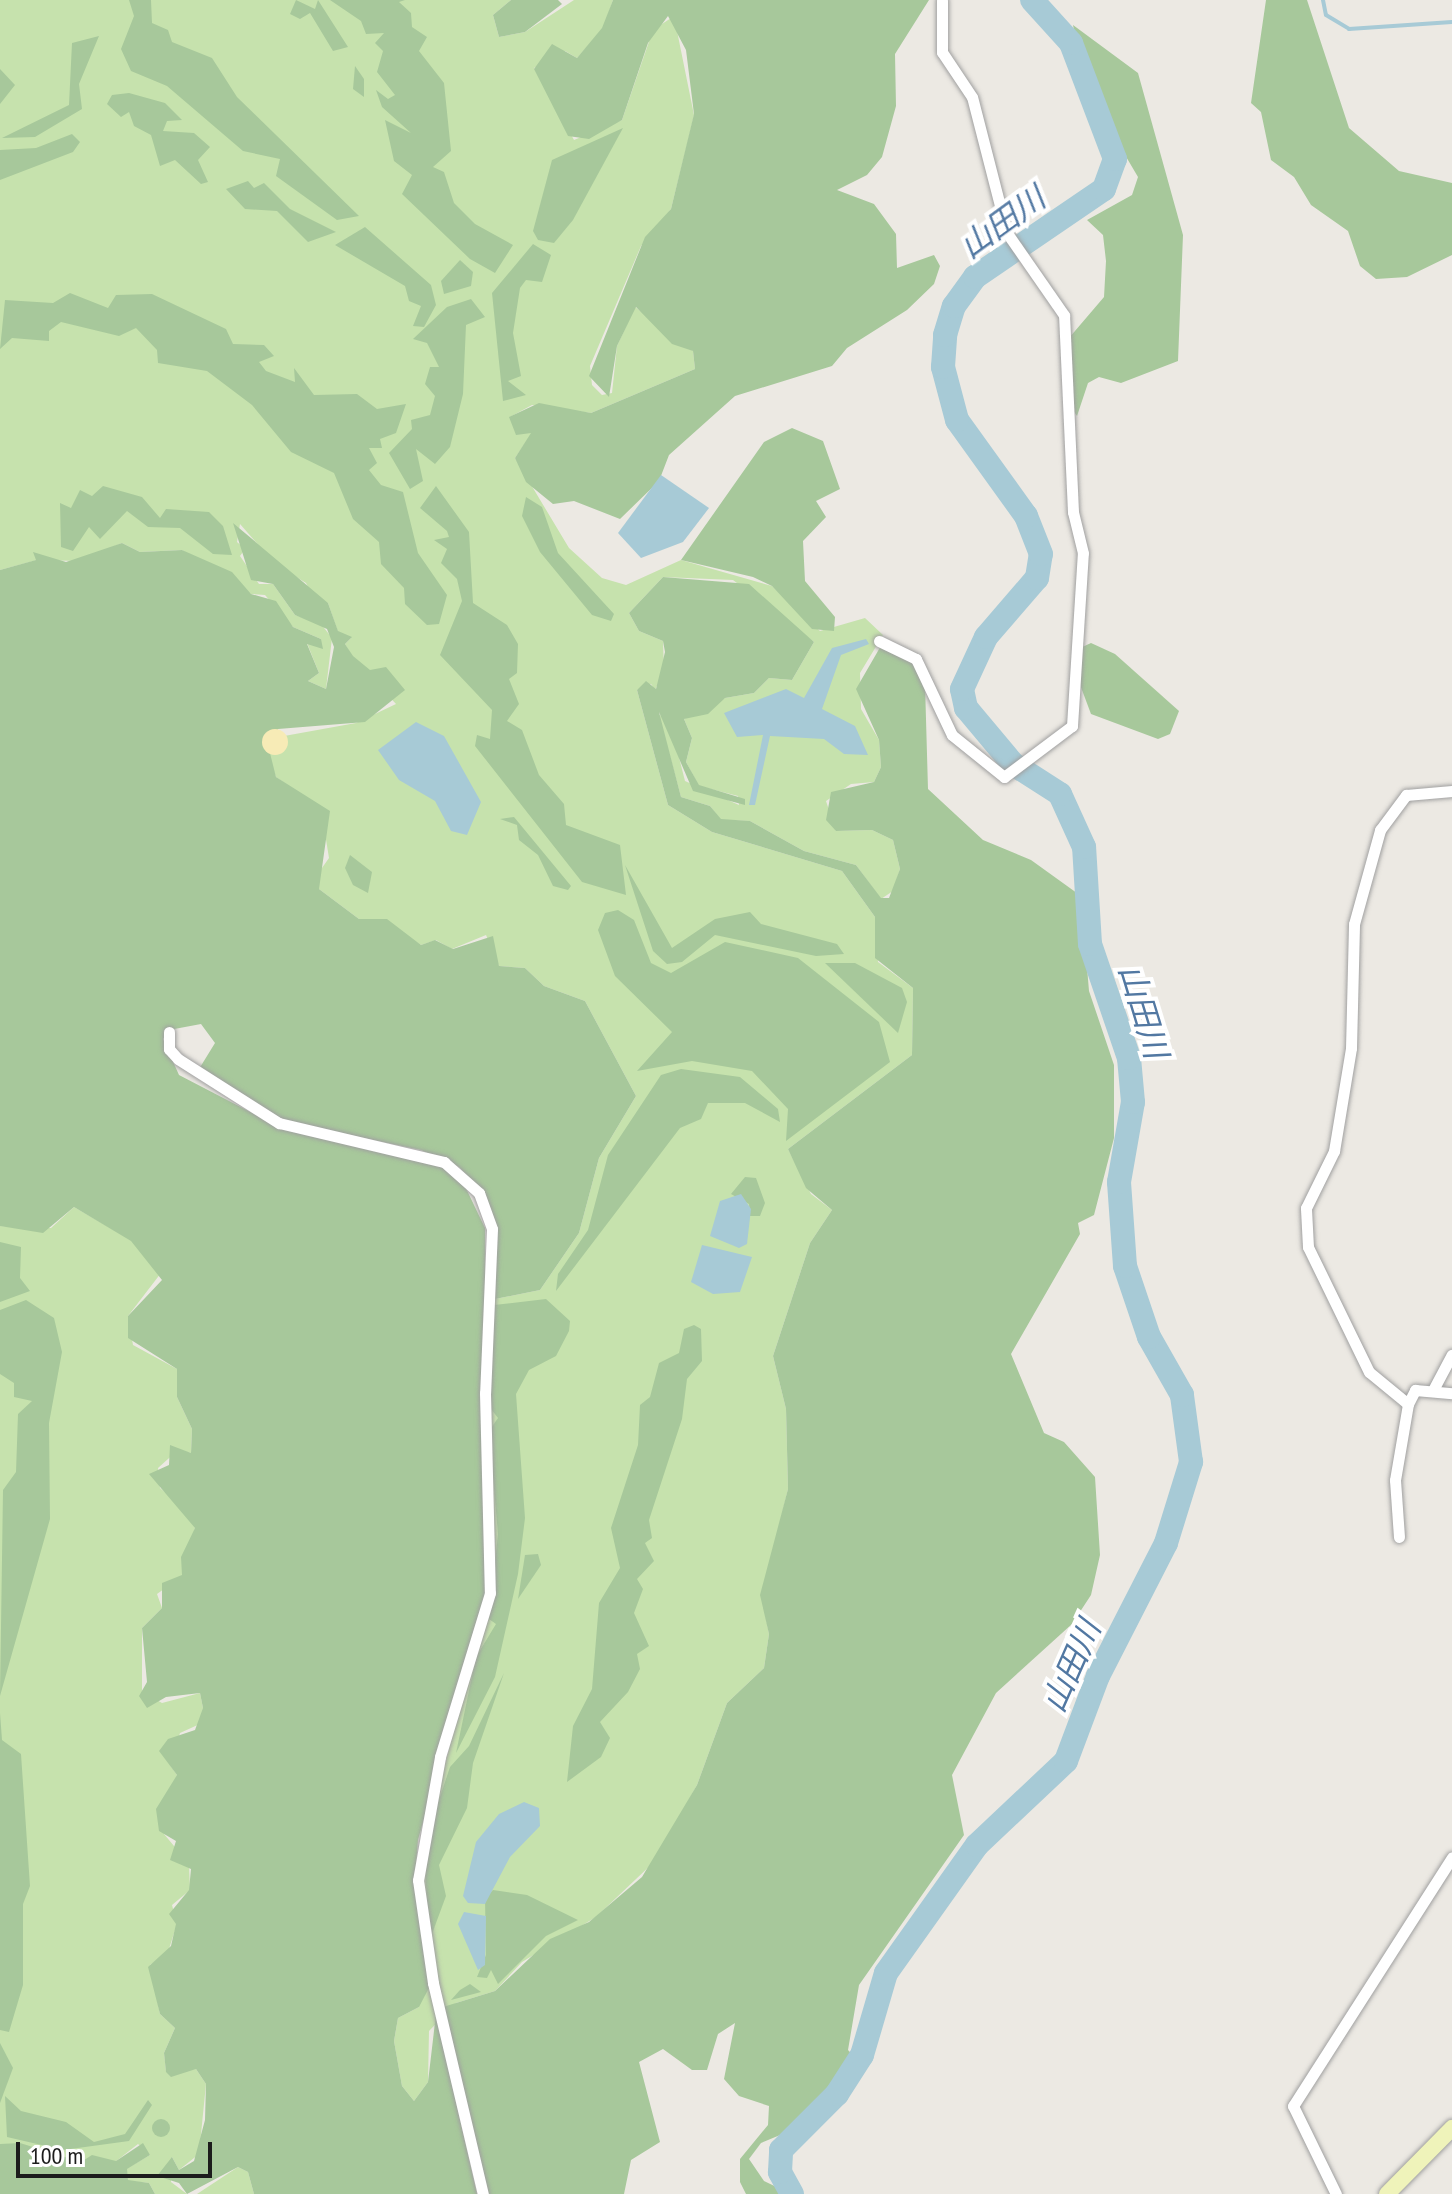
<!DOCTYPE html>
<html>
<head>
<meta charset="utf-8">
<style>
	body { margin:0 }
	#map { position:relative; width:1452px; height:2194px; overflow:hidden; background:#ece9e3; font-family:"PT Sans Narrow","Noto Sans JP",sans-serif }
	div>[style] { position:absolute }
	.grass>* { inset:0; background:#c6e2ad }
	.forest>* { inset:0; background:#a7c89b }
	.round { border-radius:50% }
	.sand>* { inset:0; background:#f7ebb6 }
	.water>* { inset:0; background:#a7cad6 }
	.stream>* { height:4px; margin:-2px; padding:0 2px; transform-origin:2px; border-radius:2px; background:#a7cad6 }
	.river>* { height:24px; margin:-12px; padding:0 12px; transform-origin:12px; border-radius:12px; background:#a7cad6 }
	.roads { filter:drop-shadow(0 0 2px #a0a0a0) drop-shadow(0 0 2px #a0a0a0) }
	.street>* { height:11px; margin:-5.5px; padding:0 5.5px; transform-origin:5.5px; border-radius:5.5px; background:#fff }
	.secondary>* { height:16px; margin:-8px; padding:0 8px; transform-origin:8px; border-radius:8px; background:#eff3ba }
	span { translate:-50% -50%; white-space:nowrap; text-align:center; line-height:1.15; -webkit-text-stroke:8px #fff; paint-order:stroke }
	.water-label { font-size:32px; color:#5278a2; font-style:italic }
	.scale { position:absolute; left:16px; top:2142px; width:196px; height:36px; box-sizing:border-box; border:4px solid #1c1c1c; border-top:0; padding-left:10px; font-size:24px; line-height:28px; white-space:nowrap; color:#1c1c1c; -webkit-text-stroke:6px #fff; paint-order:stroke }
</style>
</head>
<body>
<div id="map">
	<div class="grass">
		<i style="clip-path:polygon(0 0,511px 0,493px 15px,499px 37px,525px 32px,574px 0,613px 0,603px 29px,577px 58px,565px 51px,534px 68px,574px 140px,622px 120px,653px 30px,674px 16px,694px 115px,687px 145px,671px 209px,641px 246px,590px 366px,592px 385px,602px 395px,612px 393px,617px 346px,635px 307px,693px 351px,695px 369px,591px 413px,532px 405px,510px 417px,532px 433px,515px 458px,569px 548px,602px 578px,626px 585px,681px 560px,772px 586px,820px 631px,865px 618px,883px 635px,860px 673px,861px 709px,879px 740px,881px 767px,874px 782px,851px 784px,826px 801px,836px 831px,872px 830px,893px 840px,900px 869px,893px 891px,881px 899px,856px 865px,804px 851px,750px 821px,721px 820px,710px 806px,681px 797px,659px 716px,665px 713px,671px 726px,685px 781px,739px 805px,738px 796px,699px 786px,686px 762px,692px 738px,684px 719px,725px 698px,754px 693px,769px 678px,792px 680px,814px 642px,733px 580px,663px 577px,629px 613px,639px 631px,663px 641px,664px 671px,655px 690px,651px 684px,637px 690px,668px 805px,712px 832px,842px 871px,875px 917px,878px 962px,913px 988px,912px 1055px,788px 1149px,811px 1194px,832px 1210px,810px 1243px,773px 1356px,786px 1409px,788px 1489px,762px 1597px,769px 1634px,764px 1668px,727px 1703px,697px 1785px,655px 1861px,596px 1917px,522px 1962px,495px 1991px,456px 2003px,429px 2031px,428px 2082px,414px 2101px,402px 2086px,394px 2041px,398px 2018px,419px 2007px,424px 1845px,496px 1569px,488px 1405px,495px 1299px,540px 1290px,579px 1233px,599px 1158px,636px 1096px,585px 1001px,544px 986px,525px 968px,499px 966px,486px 935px,452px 949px,436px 940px,421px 945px,390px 926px,359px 919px,319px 889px,317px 875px,329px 858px,321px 809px,276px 777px,262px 740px,356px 723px,396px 704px,352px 656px,345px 644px,351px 638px,338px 632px,328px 603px,314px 599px,306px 583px,274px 563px,240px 524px,237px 542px,245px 549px,240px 556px,259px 584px,273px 584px,295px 615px,321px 624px,332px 638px,326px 689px,308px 681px,319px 673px,307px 643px,321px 639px,293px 627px,265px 595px,251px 594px,182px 550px,140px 552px,122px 543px,78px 561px,37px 560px,0 570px)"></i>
		<i style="clip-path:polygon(74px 1207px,131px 1240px,161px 1273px,128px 1316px,133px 1345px,177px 1369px,177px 1397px,192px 1429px,191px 1453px,178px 1450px,158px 1468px,160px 1488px,188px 1512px,195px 1528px,182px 1576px,157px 1594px,162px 1608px,142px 1628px,142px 1691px,162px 1703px,200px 1693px,203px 1708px,202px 1723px,180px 1733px,170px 1765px,177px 1775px,164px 1834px,189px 1864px,190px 1890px,172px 1905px,177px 1924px,168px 1952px,150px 1965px,160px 2014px,175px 2028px,164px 2053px,166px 2071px,196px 2069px,206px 2084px,199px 2154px,179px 2170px,172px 2157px,171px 2182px,187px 2194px,155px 2194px,149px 2183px,128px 2181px,126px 2169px,150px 2155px,138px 2144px,115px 2162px,81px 2162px,0 2144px,0 1226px,51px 1228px)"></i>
		<i style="clip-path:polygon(238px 2167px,248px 2172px,254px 2194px,197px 2194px)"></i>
	</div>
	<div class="forest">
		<i style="clip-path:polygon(129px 0,151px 0,152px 23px,168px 30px,172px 42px,212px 58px,237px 97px,359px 216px,337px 220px,276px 176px,280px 159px,243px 151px,167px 86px,131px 71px,121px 49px,134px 16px)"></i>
		<i style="clip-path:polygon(296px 0,315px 9px,318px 0,348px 47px,333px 51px,310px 13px,300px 19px,290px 14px)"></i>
		<i style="clip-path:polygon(330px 0,405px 0,399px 2px,411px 13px,412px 27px,427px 37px,419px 51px,444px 83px,451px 151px,433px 167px,444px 172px,454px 203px,475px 224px,513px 245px,495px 273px,470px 259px,402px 194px,412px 175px,394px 161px,385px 120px,411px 133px,382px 107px,376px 90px,388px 99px,395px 95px,377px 72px,383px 51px,375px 43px,384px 33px,366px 34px,361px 21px)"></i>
		<i style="clip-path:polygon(511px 0,558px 0,562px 4px,525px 32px,499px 37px,493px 15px)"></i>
		<i style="clip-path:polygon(613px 0,929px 0,895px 54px,896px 106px,882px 157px,867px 175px,837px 190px,874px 204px,896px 234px,897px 268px,934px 255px,940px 266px,934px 284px,907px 310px,847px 348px,832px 366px,735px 396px,669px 455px,659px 481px,620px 519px,574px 501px,553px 504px,526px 482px,515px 458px,531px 433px,516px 435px,509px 417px,539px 403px,591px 413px,695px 369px,693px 351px,672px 344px,636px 307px,617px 346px,609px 397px,589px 376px,645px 237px,671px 209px,694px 114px,686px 50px,668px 16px,648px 43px,622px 120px,589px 139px,568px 136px,534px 69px,552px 44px,577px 58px,602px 28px)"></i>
		<i style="clip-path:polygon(1266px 0,1307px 0,1349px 128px,1399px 171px,1452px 183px,1452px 255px,1407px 277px,1376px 279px,1360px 266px,1348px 231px,1311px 205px,1294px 177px,1271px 160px,1261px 112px,1251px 103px)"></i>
		<i style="clip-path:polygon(1073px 25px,1138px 73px,1183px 235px,1178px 361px,1121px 383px,1099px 377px,1088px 383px,1077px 416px,1070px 406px,1069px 338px,1104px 297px,1106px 261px,1103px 235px,1087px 220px,1132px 195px,1138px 177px,1085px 87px)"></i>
		<i style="clip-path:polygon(99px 36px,79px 84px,82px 109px,35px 137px,2px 138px,69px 105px,72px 43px)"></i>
		<i style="clip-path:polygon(355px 66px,364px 79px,364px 97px,353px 89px)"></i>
		<i style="clip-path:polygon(0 69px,15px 85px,0 104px)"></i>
		<i style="clip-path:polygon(129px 93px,165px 103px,182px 120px,167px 121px,163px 131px,194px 133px,210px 147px,198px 160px,208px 182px,201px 184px,175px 160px,160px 166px,151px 135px,134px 126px,129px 112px,121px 117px,107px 104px,112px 95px)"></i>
		<i style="clip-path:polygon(623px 128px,573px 220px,554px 243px,538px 240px,533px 231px,552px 160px)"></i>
		<i style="clip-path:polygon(72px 134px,80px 142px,73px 152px,0 180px,0 150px,36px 148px)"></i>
		<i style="clip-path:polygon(248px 181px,254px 188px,264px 183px,290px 209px,336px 232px,308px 242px,277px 211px,245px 209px,226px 189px)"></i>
		<i style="clip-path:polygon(365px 227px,431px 285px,436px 305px,424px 327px,413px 326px,421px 306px,409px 301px,405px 286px,335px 245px)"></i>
		<i style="clip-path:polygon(533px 244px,551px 255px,542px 282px,526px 280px,520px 288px,513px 333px,521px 376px,508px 381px,526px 395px,503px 401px,492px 293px)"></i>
		<i style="clip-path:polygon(460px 260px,473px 272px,471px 286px,444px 294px,441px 281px)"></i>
		<i style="clip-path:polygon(70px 293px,108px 308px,116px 295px,152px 294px,226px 329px,233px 344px,264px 345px,274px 356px,259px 362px,266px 371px,295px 382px,294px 368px,314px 395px,357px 394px,377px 409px,406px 404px,396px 433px,380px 439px,382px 448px,369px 448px,377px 463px,369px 470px,381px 485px,403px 492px,418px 553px,447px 595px,439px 624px,427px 625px,405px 604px,404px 588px,381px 564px,379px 542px,353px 519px,334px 473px,291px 452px,252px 405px,207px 371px,158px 363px,157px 350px,136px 328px,119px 336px,61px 322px,49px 331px,49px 341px,12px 338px,0 349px,5px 300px,53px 303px)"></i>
		<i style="clip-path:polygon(471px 299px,485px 317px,466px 325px,463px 394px,450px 447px,435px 464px,416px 449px,423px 481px,410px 489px,389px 453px,412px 429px,411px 420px,430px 415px,435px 396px,425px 384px,430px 367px,439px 367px,427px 343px,413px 339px,447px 307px)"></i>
		<i style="clip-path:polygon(792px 428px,823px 441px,840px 489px,816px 501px,826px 517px,803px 541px,805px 581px,835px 617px,834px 631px,812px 629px,772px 586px,753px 577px,681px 560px,764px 442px)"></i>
		<i style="clip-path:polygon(103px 486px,142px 497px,160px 518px,166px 509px,209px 512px,223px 526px,232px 555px,213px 554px,180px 528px,148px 527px,127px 511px,100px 539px,89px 527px,73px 551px,61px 547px,60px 503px,71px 508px,80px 490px,92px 496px)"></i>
		<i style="clip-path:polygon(436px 486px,469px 532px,473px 603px,507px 625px,518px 644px,517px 673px,509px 679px,519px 704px,507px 721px,522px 730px,539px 775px,564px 804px,566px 825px,620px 845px,626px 895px,582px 882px,475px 746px,477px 735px,490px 739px,492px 710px,440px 655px,462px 601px,457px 579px,441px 563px,447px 549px,434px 540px,449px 537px,447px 531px,420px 508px)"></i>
		<i style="clip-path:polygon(526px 497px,542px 507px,558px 553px,614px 614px,611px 621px,592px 615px,540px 552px,522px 516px)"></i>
		<i style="clip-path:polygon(233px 523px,328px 603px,338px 631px,352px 637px,345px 644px,353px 656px,370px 670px,386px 667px,405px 690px,365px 722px,278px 729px,269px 749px,276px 777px,330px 811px,319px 889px,359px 919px,387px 919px,421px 945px,435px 940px,453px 949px,493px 936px,499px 966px,525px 968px,544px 986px,585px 1001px,636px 1096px,599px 1158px,579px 1233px,540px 1290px,495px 1299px,496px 1233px,481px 1190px,459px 1167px,421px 1150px,278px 1120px,199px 1069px,215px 1043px,201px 1024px,169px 1030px,163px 1039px,179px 1075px,279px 1127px,438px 1164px,462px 1180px,485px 1228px,487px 1593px,418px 1840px,415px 1879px,431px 1984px,419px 2007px,398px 2018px,394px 2041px,402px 2086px,414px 2101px,428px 2082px,436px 2014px,477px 2194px,254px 2194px,248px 2172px,238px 2167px,187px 2194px,179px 2183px,157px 2176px,172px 2157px,179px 2170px,194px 2161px,205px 2120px,206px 2084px,196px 2069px,171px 2077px,166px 2072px,164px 2053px,175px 2028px,160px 2014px,148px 1967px,171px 1946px,176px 1924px,169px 1914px,189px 1890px,191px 1869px,170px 1860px,176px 1841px,159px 1831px,156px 1809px,177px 1775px,159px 1751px,168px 1739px,195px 1730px,203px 1708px,200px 1693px,166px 1697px,147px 1708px,139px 1696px,147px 1682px,142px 1628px,162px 1608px,162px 1583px,182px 1575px,181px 1557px,195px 1528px,149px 1474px,169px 1465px,170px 1445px,191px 1453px,192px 1429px,177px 1397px,177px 1369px,128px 1338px,128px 1316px,162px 1280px,131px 1241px,74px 1207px,43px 1233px,0 1226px,0 570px,36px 560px,33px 552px,66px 562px,122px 543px,140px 552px,182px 550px,232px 572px,251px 594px,276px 601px,293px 627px,321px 639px,323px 649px,307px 644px,319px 673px,308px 681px,326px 689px,334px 647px,327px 629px,295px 615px,273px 584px,251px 580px)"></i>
		<i style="clip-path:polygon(663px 577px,749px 584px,814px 642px,792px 680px,769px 678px,754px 693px,725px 698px,708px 714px,684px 719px,692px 738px,686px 762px,699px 785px,745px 799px,745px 805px,693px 791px,659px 712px,681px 797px,710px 806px,721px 819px,750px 821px,804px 851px,856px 865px,881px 898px,889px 898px,900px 869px,893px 840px,872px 830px,836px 831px,826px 820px,831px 792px,874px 782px,881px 767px,879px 740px,856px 689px,882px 644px,914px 659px,925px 684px,928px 789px,983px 840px,1031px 860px,1081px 896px,1089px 991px,1114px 1065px,1114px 1138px,1094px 1215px,1078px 1223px,1080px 1234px,1011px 1354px,1044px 1433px,1064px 1442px,1095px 1477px,1100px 1555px,1091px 1595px,1072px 1624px,996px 1693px,952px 1775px,964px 1835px,859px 1985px,848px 2050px,860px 2063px,857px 2072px,814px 2121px,761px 2143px,749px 2159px,764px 2181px,791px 2194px,746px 2194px,740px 2182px,740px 2159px,768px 2125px,769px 2106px,739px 2096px,724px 2079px,735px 2023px,718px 2034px,707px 2070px,692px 2070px,663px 2049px,639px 2062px,660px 2142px,631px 2160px,624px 2194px,487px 2194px,443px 2007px,495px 1991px,550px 1939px,589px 1922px,642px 1877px,697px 1785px,727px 1703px,764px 1668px,769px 1634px,760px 1595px,788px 1489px,786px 1409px,773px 1356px,810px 1243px,832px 1210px,806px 1188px,788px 1149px,912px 1055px,913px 988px,875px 958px,875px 917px,842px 871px,712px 832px,668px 805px,637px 690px,646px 681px,656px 689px,665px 652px,663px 641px,639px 631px,629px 613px)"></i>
		<i style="clip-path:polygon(1091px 643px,1115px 654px,1179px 711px,1170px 734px,1158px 739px,1091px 714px,1079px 682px,1078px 649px)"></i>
		<i style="clip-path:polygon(514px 817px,571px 886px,568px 890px,553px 886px,538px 855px,519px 840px,517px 825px,500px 819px)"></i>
		<i style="clip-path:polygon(350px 855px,372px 872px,368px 893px,353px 885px,345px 868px)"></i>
		<i style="clip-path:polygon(625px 865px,672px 948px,715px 919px,750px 912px,761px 924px,837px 944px,844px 954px,816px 956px,715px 935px,682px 962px,667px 964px,653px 951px)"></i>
		<i style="clip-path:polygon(618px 910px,634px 920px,651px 963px,671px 973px,725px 942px,798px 958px,879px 1022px,890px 1062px,786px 1141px,788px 1109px,752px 1071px,692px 1061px,637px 1071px,672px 1032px,615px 976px,598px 930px,605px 913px)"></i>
		<i style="clip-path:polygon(825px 963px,855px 963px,902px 988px,907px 1002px,898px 1033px)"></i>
		<i style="clip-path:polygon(681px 1069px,740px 1077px,778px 1109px,780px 1122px,745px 1103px,708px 1103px,701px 1119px,680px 1128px,556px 1291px,558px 1274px,588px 1230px,608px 1155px,661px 1075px)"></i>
		<i style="clip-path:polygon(745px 1177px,756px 1178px,765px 1203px,760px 1216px,750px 1216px,749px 1204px,731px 1194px)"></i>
		<i style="clip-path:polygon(0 1242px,21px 1247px,20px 1278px,30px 1291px,0 1302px)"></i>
		<i style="clip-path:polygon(546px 1299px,570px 1321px,569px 1331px,556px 1356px,529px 1370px,516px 1394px,525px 1518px,518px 1574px,495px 1677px,456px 1753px,476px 1657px,496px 1624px,489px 1619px,498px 1534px,489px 1431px,498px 1418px,488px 1405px,494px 1305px)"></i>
		<i style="clip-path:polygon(26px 1300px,54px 1318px,62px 1352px,49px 1423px,50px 1519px,0 1696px,3px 1490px,16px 1472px,18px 1414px,32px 1401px,14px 1397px,14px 1383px,0 1374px,0 1310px)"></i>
		<i style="clip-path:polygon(694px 1325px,701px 1329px,702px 1361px,687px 1379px,682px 1419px,649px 1520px,652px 1538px,645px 1543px,654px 1561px,637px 1579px,643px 1589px,634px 1613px,649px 1646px,637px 1654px,640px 1669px,628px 1692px,600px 1722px,610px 1738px,601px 1757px,567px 1782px,573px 1726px,592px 1689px,599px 1603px,620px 1568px,611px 1528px,638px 1445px,640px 1405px,650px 1397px,659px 1363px,679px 1353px,684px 1329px)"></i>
		<i style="clip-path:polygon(538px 1554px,541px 1565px,518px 1599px,525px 1555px)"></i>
		<i style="clip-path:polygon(504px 1673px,473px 1763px,467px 1808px,439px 1865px,446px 1896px,429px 1942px,424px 1845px,450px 1767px,469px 1746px)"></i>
		<i style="clip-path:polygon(0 1713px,2px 1740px,21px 1754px,30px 1886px,23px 1904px,23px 1985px,9px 2032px,0 2030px)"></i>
		<i style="clip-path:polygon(493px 1890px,527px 1895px,578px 1920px,546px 1936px,498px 1984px,491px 1970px,487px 1978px,477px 1977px,486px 1955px,485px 1898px)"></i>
		<i style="clip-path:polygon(470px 1984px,481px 1992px,451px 2000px,460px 1990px)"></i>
		<i style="clip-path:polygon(0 2043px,13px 2068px,0 2103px)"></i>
		<i style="clip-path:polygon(5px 2096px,21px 2111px,66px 2122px,94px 2142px,125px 2134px,148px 2100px,152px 2105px,129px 2141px,63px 2150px,7px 2137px)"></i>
		<i class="round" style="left:152px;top:2119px;width:18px;height:18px"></i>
		<i style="clip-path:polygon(20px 2143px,81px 2162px,92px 2155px,116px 2161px,143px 2143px,150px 2155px,127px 2169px,128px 2180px,149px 2183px,155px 2194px,0 2194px,0 2144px)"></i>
	</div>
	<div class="sand">
		<i class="round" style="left:262px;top:729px;width:26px;height:26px"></i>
	</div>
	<div class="water">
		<i style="clip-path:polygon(661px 475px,709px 508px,683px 542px,641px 558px,618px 533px)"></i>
		<i style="clip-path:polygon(866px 639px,869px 644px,841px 655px,822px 709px,855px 726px,868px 755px,844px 754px,824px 739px,770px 736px,755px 805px,749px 805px,763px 735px,737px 737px,724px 713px,786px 689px,804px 698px,832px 648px)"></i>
		<i style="clip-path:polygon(416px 722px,444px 736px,481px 802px,467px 835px,451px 831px,435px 801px,399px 780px,378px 750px)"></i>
		<i style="clip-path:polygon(741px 1194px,751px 1209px,747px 1244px,739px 1248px,710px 1236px,720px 1201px)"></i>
		<i style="clip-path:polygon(702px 1245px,752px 1257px,740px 1292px,713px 1294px,691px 1282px)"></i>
		<i style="clip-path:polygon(524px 1802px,539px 1808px,540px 1826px,510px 1857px,485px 1904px,468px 1903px,463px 1896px,476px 1842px,499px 1814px)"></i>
		<i style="clip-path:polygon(464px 1912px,486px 1916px,485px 1965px,478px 1970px,458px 1924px)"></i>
	</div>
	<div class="stream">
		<i style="left:1323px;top:0;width:15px;rotate:79deg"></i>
		<i style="left:1326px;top:15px;width:27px;rotate:31deg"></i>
		<i style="left:1349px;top:29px;width:103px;rotate:-3.9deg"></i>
	</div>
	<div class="river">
		<i style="left:792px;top:2194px;width:25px;rotate:-119deg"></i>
		<i style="left:780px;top:2172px;width:22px;rotate:-87deg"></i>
		<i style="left:781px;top:2150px;width:79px;rotate:-45deg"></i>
		<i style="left:837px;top:2094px;width:46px;rotate:-57.3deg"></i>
		<i style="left:862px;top:2055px;width:85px;rotate:-73.7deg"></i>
		<i style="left:886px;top:1973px;width:157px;rotate:-54.6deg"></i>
		<i style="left:977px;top:1845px;width:122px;rotate:-43.3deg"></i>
		<i style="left:1066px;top:1761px;width:91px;rotate:-69.4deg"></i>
		<i style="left:1098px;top:1676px;width:149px;rotate:-62.9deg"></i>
		<i style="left:1166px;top:1543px;width:85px;rotate:-72.8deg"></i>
		<i style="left:1191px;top:1462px;width:68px;rotate:-97.7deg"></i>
		<i style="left:1182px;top:1395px;width:67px;rotate:-119.6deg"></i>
		<i style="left:1149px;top:1337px;width:75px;rotate:-108.7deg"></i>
		<i style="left:1125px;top:1266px;width:84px;rotate:-94.1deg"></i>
		<i style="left:1119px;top:1182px;width:81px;rotate:-80.1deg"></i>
		<i style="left:1133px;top:1102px;width:44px;rotate:-95.2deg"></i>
		<i style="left:1129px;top:1058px;width:120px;rotate:-108.9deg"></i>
		<i style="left:1090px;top:944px;width:97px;rotate:-93.5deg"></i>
		<i style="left:1084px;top:847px;width:58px;rotate:-114.4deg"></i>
		<i style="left:1060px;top:794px;width:56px;rotate:-147.4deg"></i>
		<i style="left:1013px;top:764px;width:73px;rotate:-130deg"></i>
		<i style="left:966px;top:708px;width:19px;rotate:-102deg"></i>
		<i style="left:962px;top:689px;width:57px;rotate:-65.2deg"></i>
		<i style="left:986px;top:637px;width:78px;rotate:-49.2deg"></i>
		<i style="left:1037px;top:578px;width:24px;rotate:-81deg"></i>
		<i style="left:1041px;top:554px;width:41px;rotate:-111.5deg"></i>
		<i style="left:1026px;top:516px;width:118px;rotate:-125.7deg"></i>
		<i style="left:957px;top:420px;width:55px;rotate:-104.8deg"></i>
		<i style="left:943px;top:367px;width:32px;rotate:-86deg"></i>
		<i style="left:945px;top:335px;width:30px;rotate:-73deg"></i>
		<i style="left:954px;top:306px;width:36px;rotate:-54deg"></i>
		<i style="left:975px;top:277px;width:156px;rotate:-34.3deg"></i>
		<i style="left:1104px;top:189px;width:32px;rotate:-70deg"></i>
		<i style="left:1115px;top:159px;width:124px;rotate:-110.8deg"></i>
		<i style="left:1071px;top:43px;width:58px;rotate:-132.2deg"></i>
	</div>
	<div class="roads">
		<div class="street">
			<i style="left:879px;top:641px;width:41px;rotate:25.9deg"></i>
			<i style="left:916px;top:659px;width:84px;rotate:64.7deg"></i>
			<i style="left:952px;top:735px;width:67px;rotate:38.9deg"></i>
			<i style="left:1004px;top:777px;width:85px;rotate:-36.9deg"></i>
			<i style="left:1072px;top:726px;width:173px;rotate:-86.4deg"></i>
			<i style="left:1083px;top:553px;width:42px;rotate:-103.7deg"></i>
			<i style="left:1073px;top:512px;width:197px;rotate:-92.6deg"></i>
			<i style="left:1064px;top:315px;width:100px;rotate:-124.8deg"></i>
			<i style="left:1007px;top:233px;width:140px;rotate:-104.4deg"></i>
			<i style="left:972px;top:97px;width:54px;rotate:-123.7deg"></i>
			<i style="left:942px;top:52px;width:52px;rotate:-90deg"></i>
			<i style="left:169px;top:1032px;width:17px;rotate:90deg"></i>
			<i style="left:169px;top:1049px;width:13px;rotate:48deg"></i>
			<i style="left:178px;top:1059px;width:120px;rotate:32.4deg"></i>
			<i style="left:279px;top:1123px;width:170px;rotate:13.3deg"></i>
			<i style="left:444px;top:1162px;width:47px;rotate:41.5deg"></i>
			<i style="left:479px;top:1193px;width:38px;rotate:70deg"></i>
			<i style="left:492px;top:1229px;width:164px;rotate:92.4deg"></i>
			<i style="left:485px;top:1393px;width:200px;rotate:88.6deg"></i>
			<i style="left:490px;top:1593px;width:171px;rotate:107deg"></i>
			<i style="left:440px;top:1757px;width:125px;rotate:100.1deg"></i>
			<i style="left:418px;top:1880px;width:104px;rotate:81.7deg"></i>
			<i style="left:433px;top:1983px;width:217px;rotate:76.7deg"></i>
			<i style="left:1433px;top:1390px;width:40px;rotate:-62deg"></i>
			<i style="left:1408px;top:1404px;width:50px;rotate:-140.6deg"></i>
			<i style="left:1369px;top:1372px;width:139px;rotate:-116deg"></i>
			<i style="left:1308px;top:1247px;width:39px;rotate:-93deg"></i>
			<i style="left:1306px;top:1208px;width:64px;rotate:-63.8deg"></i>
			<i style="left:1334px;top:1151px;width:104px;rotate:-80.6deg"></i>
			<i style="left:1351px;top:1048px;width:124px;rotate:-88.6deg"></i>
			<i style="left:1354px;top:924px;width:98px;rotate:-74.5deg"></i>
			<i style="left:1380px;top:830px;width:44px;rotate:-53.4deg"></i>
			<i style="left:1406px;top:795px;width:46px;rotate:-5deg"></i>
			<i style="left:1399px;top:1537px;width:57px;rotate:-94deg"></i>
			<i style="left:1395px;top:1480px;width:77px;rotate:-80.3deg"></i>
			<i style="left:1408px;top:1404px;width:16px;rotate:-63deg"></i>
			<i style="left:1415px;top:1390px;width:37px;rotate:5deg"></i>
			<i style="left:1336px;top:2194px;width:98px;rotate:-116deg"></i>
			<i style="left:1293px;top:2106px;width:295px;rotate:-57.4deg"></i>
		</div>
		<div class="secondary">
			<i style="left:1387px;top:2194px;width:93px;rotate:-45.4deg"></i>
		</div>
	</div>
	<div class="water-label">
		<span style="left:1002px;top:222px;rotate:-36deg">山田川</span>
		<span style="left:1144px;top:1011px;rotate:73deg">山田川</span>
		<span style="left:1071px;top:1666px;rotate:-66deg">山田川</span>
	</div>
	<div class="scale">100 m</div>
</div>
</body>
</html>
